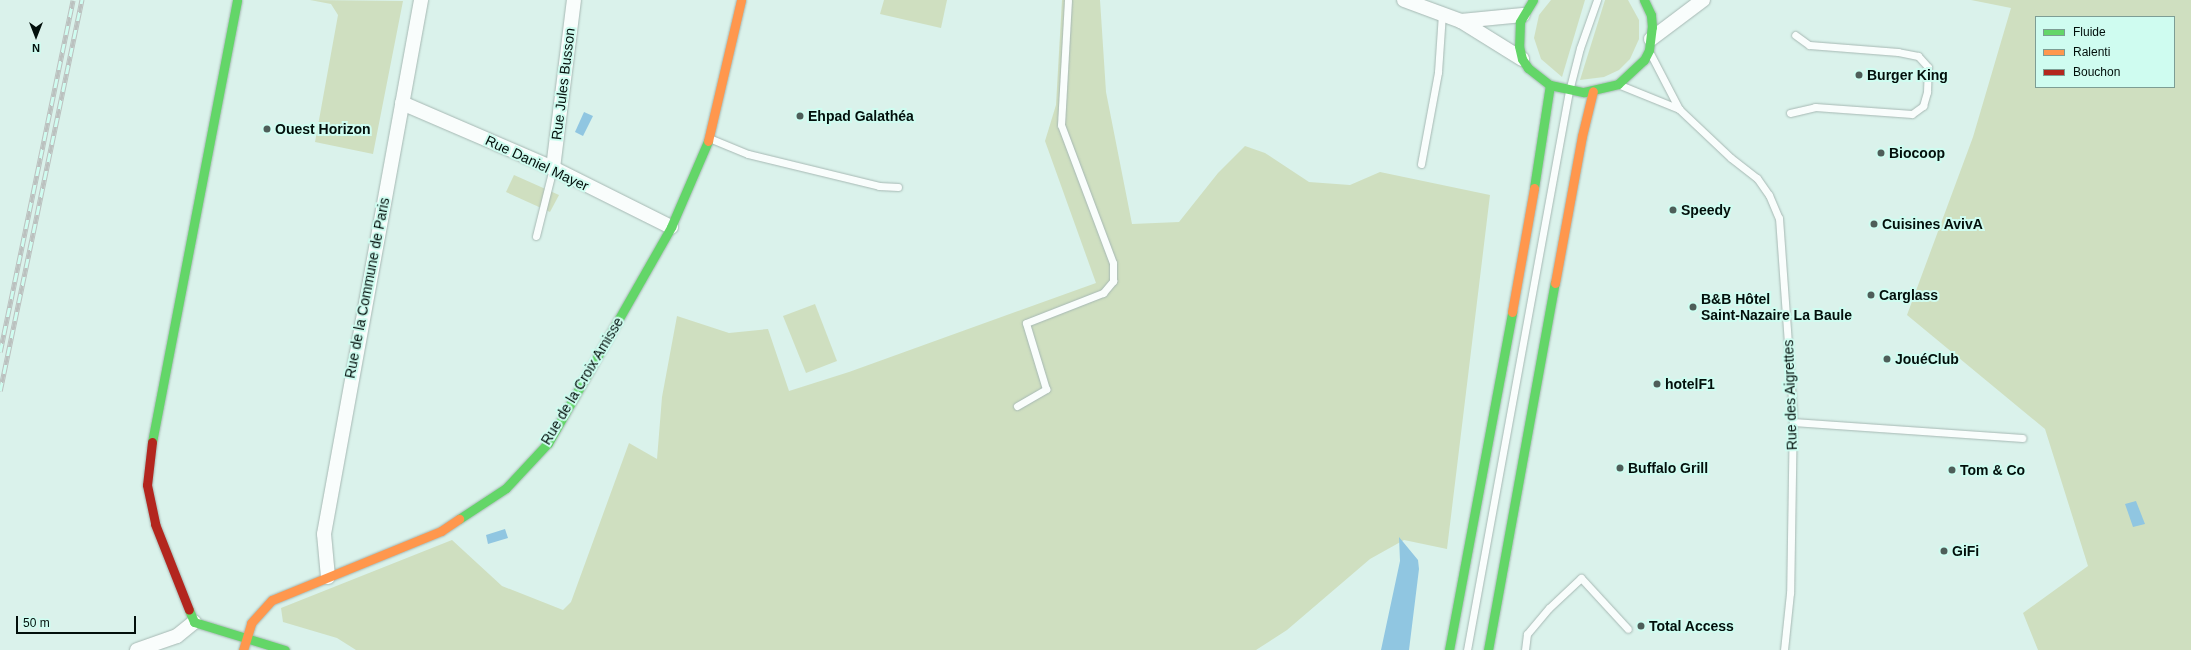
<!DOCTYPE html>
<html>
<head>
<meta charset="utf-8">
<style>
	body { margin:0 }
	#map { position:relative; width:2191px; height:650px; overflow:hidden; background:#daf2eb; font-family:Arial,sans-serif }
	div>[style] { position:absolute }
	.green>* { inset:0; background:#cfdfc0 }
	.water>* { inset:0; background:#90c6e1 }
	.roads { filter:drop-shadow(0 0 1px #a6b8b3) drop-shadow(0 0 1px #a6b8b3) }
	.lane>* { height:7px; margin:-3.5px; padding:0 3.5px; transform-origin:3.5px; border-radius:3.5px; background:#f9fdfc }
	.street>* { height:14px; margin:-7px; padding:0 7px; transform-origin:7px; border-radius:7px; background:#f9fdfc }
	.fast>* { height:9px; margin:-4.5px; padding:0 4.5px; transform-origin:4.5px; border-radius:4.5px; background:#63d668 }
	.slow>* { height:9px; margin:-4.5px; padding:0 4.5px; transform-origin:4.5px; border-radius:4.5px; background:#ff974d }
	.jam>* { height:9px; margin:-4.5px; padding:0 4.5px; transform-origin:4.5px; border-radius:4.5px; background:#b3261e }
	.rail>* { height:4.5px; margin-top:-2.25px; transform-origin:0; background:repeating-linear-gradient(90deg,#cffcf0 0 9px,#bbc1bf 0 18px); box-sizing:border-box; border-block:1px solid #bbc1bf }
	.dots>* { width:11px; height:11px; translate:-50% -50%; box-sizing:border-box; border:2px solid #cffcf0; border-radius:50% }
	span { translate:-50% -50%; white-space:nowrap; text-align:center; line-height:1.15; -webkit-text-stroke:4px #cffcf0; paint-order:stroke }
	.poi-label { font-size:14px; color:#020f0b; font-weight:700 }
	.left { translate:0 -50%; text-align:left }
	.street-label { font-size:14px; color:#020f0b }
	.legend { position:absolute; left:2035px; top:16px; width:140px; height:72px; box-sizing:border-box; background:#cffcf0; border:1px solid #7d9d94; margin:0; padding:5px 7px; list-style:none; font-size:12px; color:#020f0b }
	.legend li { display:flex; align-items:center; gap:8px; height:20px }
	.legend b { width:20px; border:1px solid #7d9d94 }
	.north { position:absolute; left:16px; top:16px; width:40px; height:40px; -webkit-text-stroke:3px #cffcf0; paint-order:stroke; rotate:180deg; font-size:11px; font-weight:700; line-height:16px; text-align:center; color:#020f0b }
	.north::after { content:''; display:block; margin:auto; width:14px; height:18px; background:#020f0b; clip-path:polygon(50% 0,100% 100%,50% 72%,0 100%) }
	.scale { position:absolute; left:16px; top:616px; width:120px; height:18px; box-sizing:border-box; border:2px solid #020f0b; border-top:0; padding-left:5px; font-size:12px; line-height:14px; white-space:nowrap; color:#020f0b; -webkit-text-stroke:3px #cffcf0; paint-order:stroke }
</style>
</head>
<body>
<div id="map">
	<div class="green">
		<i style="clip-path:polygon(310px 0,403px 1px,373px 154px,315px 142px,338px 15px,331px 4px)"></i>
		<i style="clip-path:polygon(884px 0,947px 0,941px 28px,880px 14px)"></i>
		<i style="clip-path:polygon(1062px 0,1100px 0,1106px 92px,1132px 224px,1179px 222px,1218px 173px,1245px 146px,1265px 153px,1309px 182px,1350px 185px,1380px 172px,1490px 195px,1447px 549px,1404px 540px,1370px 559px,1287px 630px,1256px 650px,356px 650px,337px 638px,283px 622px,281px 608px,452px 540px,502px 586px,563px 610px,571px 602px,629px 443px,657px 459px,662px 397px,677px 316px,729px 333px,768px 329px,789px 391px,849px 372px,1096px 283px,1045px 141px,1056px 105px)"></i>
		<i style="clip-path:polygon(1551px 0,1585px 0,1562px 77px,1541px 59px,1534px 38px,1539px 15px)"></i>
		<i style="clip-path:polygon(1605px 0,1628px 0,1639px 20px,1639px 39px,1630px 59px,1619px 70px,1604px 77px,1580px 80px)"></i>
		<i style="clip-path:polygon(evenodd,1971px 0,2191px 0,2191px 650px,2038px 650px,2023px 613px,2088px 566px,2045px 429px,1907px 315px,1973px 137px,2011px 8px,1971px 0,2036px 17px,2174px 17px,2174px 87px,2036px 87px,2036px 17px)"></i>
		<i style="clip-path:polygon(514px 175px,559px 195px,550px 212px,506px 192px)"></i>
		<i style="clip-path:polygon(815px 304px,837px 361px,806px 373px,783px 316px)"></i>
	</div>
	<div class="water">
		<i style="clip-path:polygon(584px 112px,593px 116px,583px 136px,575px 132px)"></i>
		<i style="clip-path:polygon(2136px 501px,2145px 524px,2133px 527px,2125px 504px)"></i>
		<i style="clip-path:polygon(505px 529px,508px 538px,488px 544px,486px 535px)"></i>
		<i style="clip-path:polygon(1399px 537px,1418px 560px,1419px 569px,1409px 650px,1381px 650px,1400px 561px)"></i>
	</div>
	<div class="roads">
		<div class="lane">
			<i style="left:1650px;top:53px;width:63px;rotate:62.6deg"></i>
			<i style="left:1679px;top:109px;width:71px;rotate:43.3deg"></i>
			<i style="left:1731px;top:158px;width:33px;rotate:38deg"></i>
			<i style="left:1757px;top:178px;width:21px;rotate:55deg"></i>
			<i style="left:1769px;top:195px;width:25px;rotate:67deg"></i>
			<i style="left:1779px;top:218px;width:194px;rotate:85.9deg"></i>
			<i style="left:1793px;top:411px;width:182px;rotate:90.9deg"></i>
			<i style="left:1790px;top:593px;width:57px;rotate:96deg"></i>
			<i style="left:1620px;top:85px;width:64px;rotate:22.1deg"></i>
			<i style="left:1790px;top:113px;width:26px;rotate:-13deg"></i>
			<i style="left:1815px;top:107px;width:97px;rotate:4.1deg"></i>
			<i style="left:1912px;top:114px;width:14px;rotate:-36deg"></i>
			<i style="left:1923px;top:106px;width:15px;rotate:-74deg"></i>
			<i style="left:1927px;top:92px;width:25px;rotate:-88deg"></i>
			<i style="left:1928px;top:67px;width:15px;rotate:-132deg"></i>
			<i style="left:1918px;top:56px;width:20px;rotate:-169deg"></i>
			<i style="left:1898px;top:52px;width:89px;rotate:-175.5deg"></i>
			<i style="left:1809px;top:45px;width:17px;rotate:-144deg"></i>
			<i style="left:709px;top:138px;width:42px;rotate:22.3deg"></i>
			<i style="left:748px;top:154px;width:135px;rotate:13.7deg"></i>
			<i style="left:879px;top:186px;width:19px;rotate:3deg"></i>
			<i style="left:1421px;top:164px;width:94px;rotate:-79.5deg"></i>
			<i style="left:1438px;top:72px;width:58px;rotate:-86.1deg"></i>
			<i style="left:536px;top:236px;width:70px;rotate:-76deg"></i>
			<i style="left:1017px;top:406px;width:34px;rotate:-30deg"></i>
			<i style="left:1046px;top:389px;width:69px;rotate:-106.9deg"></i>
			<i style="left:1026px;top:323px;width:83px;rotate:-21.3deg"></i>
			<i style="left:1103px;top:293px;width:16px;rotate:-50deg"></i>
			<i style="left:1113px;top:281px;width:18px;rotate:-90deg"></i>
			<i style="left:1113px;top:263px;width:147px;rotate:-110.6deg"></i>
			<i style="left:1061px;top:125px;width:125px;rotate:-86.8deg"></i>
			<i style="left:1793px;top:422px;width:230px;rotate:4deg"></i>
			<i style="left:1467px;top:650px;width:568px;rotate:-79.66deg"></i>
			<i style="left:1569px;top:91px;width:44px;rotate:-75.7deg"></i>
			<i style="left:1580px;top:48px;width:51px;rotate:-70.5deg"></i>
			<i style="left:1525px;top:650px;width:16px;rotate:-83deg"></i>
			<i style="left:1527px;top:634px;width:34px;rotate:-50deg"></i>
			<i style="left:1549px;top:608px;width:44px;rotate:-43.2deg"></i>
			<i style="left:1581px;top:578px;width:69px;rotate:47.3deg"></i>
		</div>
		<div class="street">
			<i style="left:1404px;top:0;width:61px;rotate:20.2deg"></i>
			<i style="left:1461px;top:21px;width:72px;rotate:31.9deg"></i>
			<i style="left:1461px;top:21px;width:62px;rotate:-5.5deg"></i>
			<i style="left:1651px;top:39px;width:65px;rotate:-36.9deg"></i>
			<i style="left:402px;top:103px;width:164px;rotate:23.3deg"></i>
			<i style="left:553px;top:168px;width:132px;rotate:26.6deg"></i>
			<i style="left:553px;top:168px;width:169px;rotate:-82.9deg"></i>
			<i style="left:328px;top:577px;width:43px;rotate:-95.3deg"></i>
			<i style="left:324px;top:534px;width:543px;rotate:-79.7deg"></i>
			<i style="left:137px;top:650px;width:42px;rotate:-19.3deg"></i>
			<i style="left:177px;top:636px;width:22px;rotate:-39deg"></i>
		</div>
		<div class="fast">
			<i style="left:1533px;top:0;width:26px;rotate:121deg"></i>
			<i style="left:1520px;top:22px;width:24px;rotate:92deg"></i>
			<i style="left:1519px;top:46px;width:13px;rotate:77deg"></i>
			<i style="left:1522px;top:59px;width:11px;rotate:56deg"></i>
			<i style="left:1528px;top:68px;width:28px;rotate:38deg"></i>
			<i style="left:1550px;top:85px;width:35px;rotate:12deg"></i>
			<i style="left:1584px;top:92px;width:35px;rotate:-13deg"></i>
			<i style="left:1618px;top:84px;width:35px;rotate:-43deg"></i>
			<i style="left:1644px;top:60px;width:11px;rotate:-63deg"></i>
			<i style="left:1649px;top:50px;width:23px;rotate:-83deg"></i>
			<i style="left:1652px;top:27px;width:12px;rotate:-95deg"></i>
			<i style="left:1651px;top:15px;width:17px;rotate:-115deg"></i>
			<i style="left:1534px;top:188px;width:104px;rotate:-81.2deg"></i>
			<i style="left:152px;top:442px;width:450px;rotate:-79.1deg"></i>
			<i style="left:459px;top:519px;width:56px;rotate:-33.4deg"></i>
			<i style="left:506px;top:488px;width:62px;rotate:-47deg"></i>
			<i style="left:548px;top:443px;width:249px;rotate:-60.3deg"></i>
			<i style="left:671px;top:227px;width:94px;rotate:-66.7deg"></i>
			<i style="left:189px;top:610px;width:13px;rotate:67deg"></i>
			<i style="left:194px;top:622px;width:95px;rotate:17.1deg"></i>
			<i style="left:1449px;top:650px;width:344px;rotate:-79.4deg"></i>
			<i style="left:1488px;top:650px;width:373px;rotate:-79.7deg"></i>
		</div>
		<div class="slow">
			<i style="left:708px;top:141px;width:145px;rotate:-76.8deg"></i>
			<i style="left:1555px;top:283px;width:149px;rotate:-79.6deg"></i>
			<i style="left:1582px;top:136px;width:46px;rotate:-76.3deg"></i>
			<i style="left:1512px;top:312px;width:126px;rotate:-79.9deg"></i>
			<i style="left:243px;top:650px;width:28px;rotate:-73deg"></i>
			<i style="left:251px;top:623px;width:31px;rotate:-48deg"></i>
			<i style="left:272px;top:600px;width:183px;rotate:-22.2deg"></i>
			<i style="left:441px;top:531px;width:22px;rotate:-34deg"></i>
		</div>
		<div class="jam">
			<i style="left:152px;top:442px;width:43px;rotate:96.6deg"></i>
			<i style="left:147px;top:485px;width:40px;rotate:78deg"></i>
			<i style="left:155px;top:524px;width:92px;rotate:68.4deg"></i>
		</div>
	</div>
	<div class="rail">
		<i style="left:0;top:352px;width:359px;rotate:-78.3deg"></i>
		<i style="left:0;top:391px;width:400px;rotate:-78.2deg"></i>
	</div>
	<div class="dots">
		<i style="left:1859px;top:75px;background:#4e5e59"></i>
		<i style="left:800px;top:116px;background:#4e5e59"></i>
		<i style="left:267px;top:129px;background:#4e5e59"></i>
		<i style="left:1881px;top:153px;background:#4e5e59"></i>
		<i style="left:1673px;top:210px;background:#4e5e59"></i>
		<i style="left:1874px;top:224px;background:#4e5e59"></i>
		<i style="left:1871px;top:295px;background:#4e5e59"></i>
		<i style="left:1693px;top:307px;background:#4e5e59"></i>
		<i style="left:1887px;top:359px;background:#4e5e59"></i>
		<i style="left:1657px;top:384px;background:#4e5e59"></i>
		<i style="left:1620px;top:468px;background:#4e5e59"></i>
		<i style="left:1952px;top:470px;background:#4e5e59"></i>
		<i style="left:1944px;top:551px;background:#4e5e59"></i>
		<i style="left:1641px;top:626px;background:#4e5e59"></i>
	</div>
	<div class="poi-label">
		<span class="left" style="left:1867px;top:75px">Burger King</span>
		<span class="left" style="left:808px;top:116px">Ehpad Galathéa</span>
		<span class="left" style="left:275px;top:129px">Ouest Horizon</span>
		<span class="left" style="left:1889px;top:153px">Biocoop</span>
		<span class="left" style="left:1681px;top:210px">Speedy</span>
		<span class="left" style="left:1882px;top:224px">Cuisines AvivA</span>
		<span class="left" style="left:1879px;top:295px">Carglass</span>
		<span class="left" style="left:1701px;top:307px">B&amp;B Hôtel<br>Saint-Nazaire La Baule</span>
		<span class="left" style="left:1895px;top:359px">JouéClub</span>
		<span class="left" style="left:1665px;top:384px">hotelF1</span>
		<span class="left" style="left:1628px;top:468px">Buffalo Grill</span>
		<span class="left" style="left:1960px;top:470px">Tom &amp; Co</span>
		<span class="left" style="left:1952px;top:551px">GiFi</span>
		<span class="left" style="left:1649px;top:626px">Total Access</span>
	</div>
	<div class="street-label">
		<span style="left:563px;top:84px;rotate:-83deg">Rue Jules Busson</span>
		<span style="left:537px;top:163px;rotate:25deg">Rue Daniel Mayer</span>
		<span style="left:367px;top:288px;rotate:-79deg">Rue de la Commune de Paris</span>
		<span style="left:582px;top:381px;rotate:-59deg">Rue de la Croix Amisse</span>
		<span style="left:1790px;top:395px;rotate:-92deg">Rue des Aigrettes</span>
	</div>
	<ul class="legend">
	<li><b style="height:5px;background:#63d668"></b>Fluide</li>
	<li><b style="height:5px;background:#ff974d"></b>Ralenti</li>
	<li><b style="height:5px;background:#b3261e"></b>Bouchon</li>
	</ul>
	<div class="north">N</div>
	<div class="scale">50 m</div>
</div>
</body>
</html>
